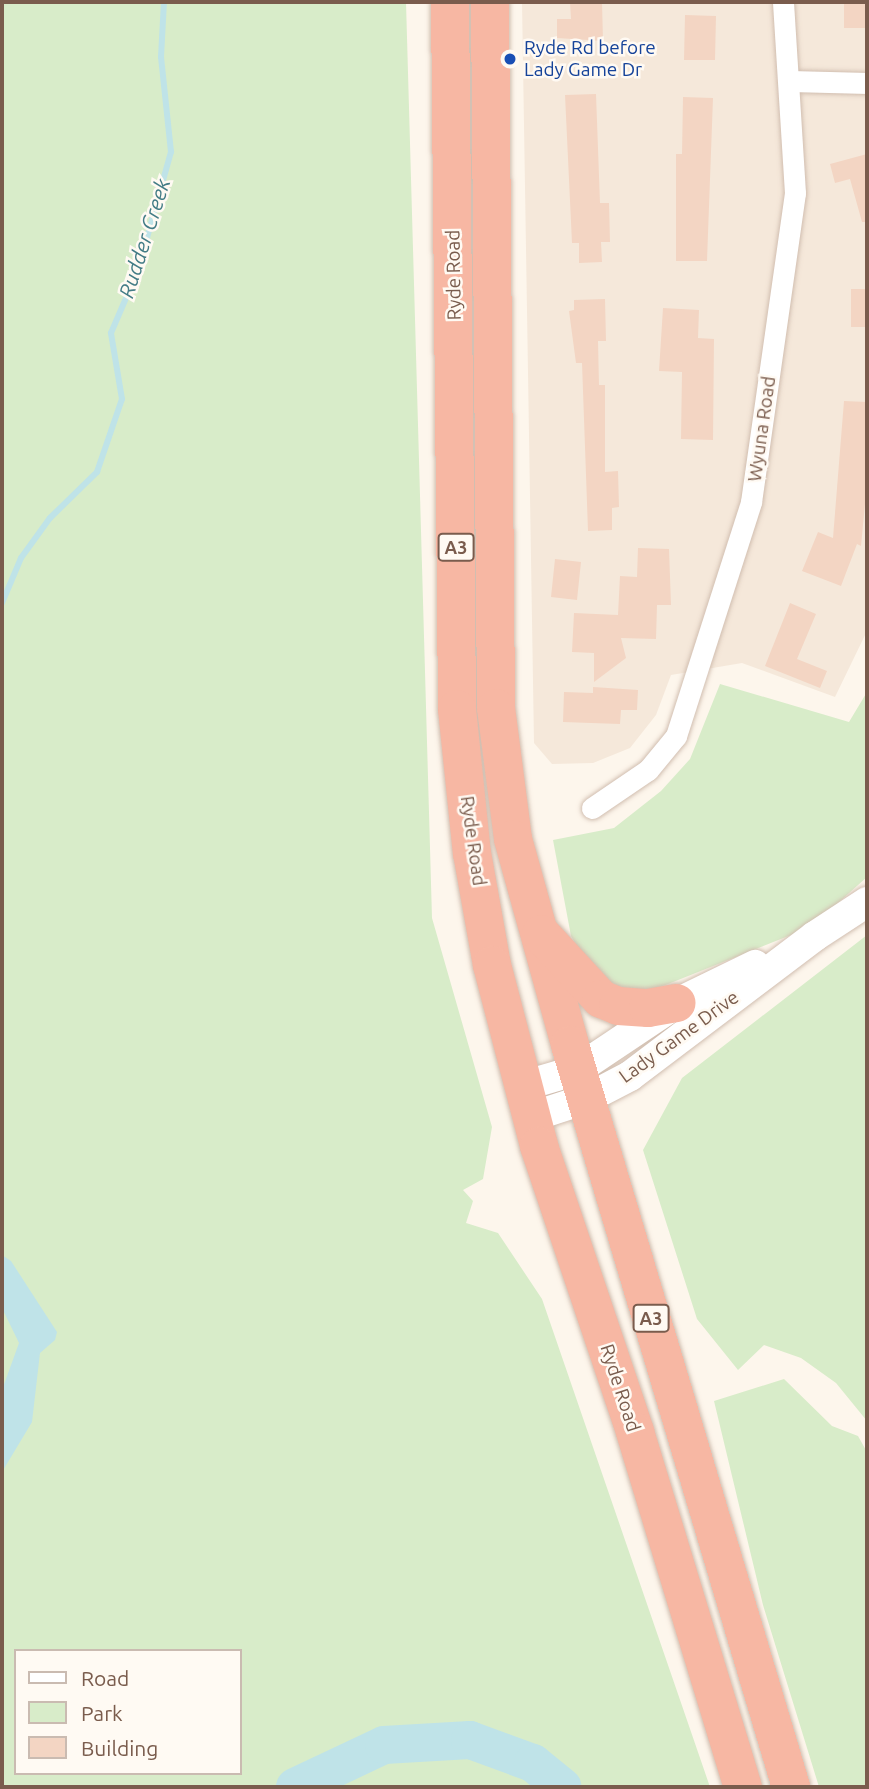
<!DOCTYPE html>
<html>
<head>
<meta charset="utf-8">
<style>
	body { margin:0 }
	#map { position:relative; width:869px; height:1789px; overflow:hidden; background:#fdf6ec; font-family:Ubuntu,sans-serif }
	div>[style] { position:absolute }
	.residential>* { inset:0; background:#f5e8da }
	.green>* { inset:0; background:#d8ecc9 }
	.water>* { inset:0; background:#bfe3e8 }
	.stream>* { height:6px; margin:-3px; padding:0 3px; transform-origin:3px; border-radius:3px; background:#bfe3e8 }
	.river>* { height:38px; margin:-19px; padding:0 19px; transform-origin:19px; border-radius:19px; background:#bfe3e8 }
	.building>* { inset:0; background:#f3d5c3 }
	.roads { filter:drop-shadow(0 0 2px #d1beb0) drop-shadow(0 0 2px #d1beb0) }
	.street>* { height:21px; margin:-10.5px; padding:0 10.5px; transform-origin:10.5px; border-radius:10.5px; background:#fff }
	.secondary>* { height:30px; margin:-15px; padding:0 15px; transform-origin:15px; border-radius:15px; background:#fff }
	.highway>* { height:38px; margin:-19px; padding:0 19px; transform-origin:19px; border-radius:19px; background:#f7b7a3 }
	.dots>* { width:19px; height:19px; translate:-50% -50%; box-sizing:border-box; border:4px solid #fffaf3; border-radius:50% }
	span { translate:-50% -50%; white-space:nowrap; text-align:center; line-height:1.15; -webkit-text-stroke:5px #fffaf3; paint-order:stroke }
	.shield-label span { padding:2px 5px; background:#fffaf3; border:2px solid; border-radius:5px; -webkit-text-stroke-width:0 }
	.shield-label { font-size:18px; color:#7a5c4d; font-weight:700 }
	.transit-label { font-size:19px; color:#164399 }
	.left { translate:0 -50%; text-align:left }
	.street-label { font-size:19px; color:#7a5c4d }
	.water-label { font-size:21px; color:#437c86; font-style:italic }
	.frame { position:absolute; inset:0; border:4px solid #7a5c4d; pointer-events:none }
	.legend { position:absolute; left:14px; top:1649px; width:228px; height:126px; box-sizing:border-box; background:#fffaf3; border:2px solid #cabbb1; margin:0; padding:9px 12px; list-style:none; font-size:21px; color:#7a5c4d }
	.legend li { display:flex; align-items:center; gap:14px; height:35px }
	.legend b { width:35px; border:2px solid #cabbb1 }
</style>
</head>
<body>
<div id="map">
	<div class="residential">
		<i style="clip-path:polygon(522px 2px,867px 2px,867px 631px,835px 697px,742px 663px,671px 675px,656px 715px,630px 748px,593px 763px,552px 764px,534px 743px)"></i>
	</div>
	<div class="green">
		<i style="clip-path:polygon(evenodd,2px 2px,406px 2px,432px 918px,492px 1127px,483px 1179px,463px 1190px,473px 1201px,466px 1223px,498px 1233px,542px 1299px,710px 1787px,2px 1787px,2px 2px,16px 1651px,240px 1651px,240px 1773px,16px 1773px,16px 1651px)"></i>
		<i style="clip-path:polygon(720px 684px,849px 722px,867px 692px,867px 877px,811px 927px,658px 988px,635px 992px,597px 981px,571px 936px,553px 840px,614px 828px,661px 791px,690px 759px)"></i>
		<i style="clip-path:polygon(867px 935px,867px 1421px,836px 1383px,801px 1358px,764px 1345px,738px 1370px,697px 1319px,643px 1150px,682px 1078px)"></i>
		<i style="clip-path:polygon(784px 1379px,832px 1426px,858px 1436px,867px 1452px,867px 1787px,819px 1787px,763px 1605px,714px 1401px)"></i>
	</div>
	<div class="water">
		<i style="clip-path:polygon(2px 1255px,11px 1261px,57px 1332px,55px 1340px,40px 1353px,32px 1422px,2px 1472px,2px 1390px,19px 1343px,2px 1308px)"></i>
	</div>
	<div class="stream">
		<i style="left:2px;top:603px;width:49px;rotate:-67.1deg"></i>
		<i style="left:21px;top:558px;width:49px;rotate:-54.1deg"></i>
		<i style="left:50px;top:518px;width:66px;rotate:-44.4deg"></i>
		<i style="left:97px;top:472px;width:77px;rotate:-71.1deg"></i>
		<i style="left:122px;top:399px;width:67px;rotate:-99.5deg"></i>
		<i style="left:111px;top:333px;width:69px;rotate:-66.8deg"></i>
		<i style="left:138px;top:270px;width:123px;rotate:-74.4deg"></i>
		<i style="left:171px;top:152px;width:96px;rotate:-96deg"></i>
		<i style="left:161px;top:57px;width:55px;rotate:-86.9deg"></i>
	</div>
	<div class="river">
		<i style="left:295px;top:1787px;width:98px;rotate:-25.3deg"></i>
		<i style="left:384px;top:1745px;width:86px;rotate:-3.3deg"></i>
		<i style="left:470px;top:1740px;width:67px;rotate:20.1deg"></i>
		<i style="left:533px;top:1763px;width:38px;rotate:39deg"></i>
	</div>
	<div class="building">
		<i style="clip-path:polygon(570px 2px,602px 2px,603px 41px,557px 38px,557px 19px,571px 19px)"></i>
		<i style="clip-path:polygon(844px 2px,867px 2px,867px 28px,844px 28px)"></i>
		<i style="clip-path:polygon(685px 15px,716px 16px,715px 60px,684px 60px)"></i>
		<i style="clip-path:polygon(596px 94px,600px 203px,609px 203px,610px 242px,601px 242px,602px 262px,579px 263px,579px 243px,572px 243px,565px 95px)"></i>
		<i style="clip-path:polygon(683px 97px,713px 98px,707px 261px,676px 261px,676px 154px,682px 154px)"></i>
		<i style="clip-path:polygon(867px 154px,867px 222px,862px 222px,850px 179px,835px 183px,830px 164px)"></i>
		<i style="clip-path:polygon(851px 289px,867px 289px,867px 327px,851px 327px)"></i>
		<i style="clip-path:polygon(605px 299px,606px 341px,598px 341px,599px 385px,605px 385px,605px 472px,618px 471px,619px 507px,612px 508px,612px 530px,588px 531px,582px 363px,576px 363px,569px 311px,574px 310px,574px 300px)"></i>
		<i style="clip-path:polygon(663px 308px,699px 310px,698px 338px,714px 339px,713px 440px,681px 439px,682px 372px,659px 371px)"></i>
		<i style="clip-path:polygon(844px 401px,867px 402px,867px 483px,861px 546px,857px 544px,841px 586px,802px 571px,818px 532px,833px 538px)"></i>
		<i style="clip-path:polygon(638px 548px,669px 549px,671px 605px,657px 605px,656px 639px,621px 638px,626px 658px,594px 682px,594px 653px,572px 652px,574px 613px,618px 615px,620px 576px,637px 577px)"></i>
		<i style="clip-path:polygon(555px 559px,581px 562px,577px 600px,551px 597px)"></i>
		<i style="clip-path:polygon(790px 603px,816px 614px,797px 659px,827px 671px,820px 688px,765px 666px)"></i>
		<i style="clip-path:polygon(593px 687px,638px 690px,637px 710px,621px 710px,620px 724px,563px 722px,564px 692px,593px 693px)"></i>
	</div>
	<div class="roads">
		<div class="street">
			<i style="left:791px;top:81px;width:76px;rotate:1.5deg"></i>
			<i style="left:592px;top:808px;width:68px;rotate:-34.2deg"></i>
			<i style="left:648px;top:770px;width:44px;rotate:-50.5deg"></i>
			<i style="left:676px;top:736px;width:246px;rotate:-72.2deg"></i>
			<i style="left:751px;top:502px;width:312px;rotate:-81.9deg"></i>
			<i style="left:795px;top:193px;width:191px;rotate:-93.6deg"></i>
		</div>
		<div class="secondary">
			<i style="left:523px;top:1086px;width:56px;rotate:-16.5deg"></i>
			<i style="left:577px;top:1070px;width:120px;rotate:-33.8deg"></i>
			<i style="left:677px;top:1003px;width:87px;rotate:-26deg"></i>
			<i style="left:531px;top:1117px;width:58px;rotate:-18.1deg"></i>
			<i style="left:586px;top:1099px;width:50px;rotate:-27.6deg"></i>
			<i style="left:630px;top:1076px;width:232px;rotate:-37.1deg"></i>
			<i style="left:815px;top:936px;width:62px;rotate:-33.2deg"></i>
		</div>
		<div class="highway">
			<i style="left:450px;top:2px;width:707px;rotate:89.43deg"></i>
			<i style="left:457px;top:709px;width:145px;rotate:84.1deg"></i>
			<i style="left:472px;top:853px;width:114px;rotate:79.9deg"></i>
			<i style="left:492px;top:965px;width:187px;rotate:75.4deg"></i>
			<i style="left:539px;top:1146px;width:302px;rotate:71.4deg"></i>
			<i style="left:635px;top:1432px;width:371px;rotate:73.1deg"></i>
			<i style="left:490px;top:2px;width:706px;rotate:89.51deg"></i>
			<i style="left:496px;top:708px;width:132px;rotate:82.6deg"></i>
			<i style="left:513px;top:839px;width:214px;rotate:74.5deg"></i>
			<i style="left:570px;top:1045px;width:774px;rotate:73.41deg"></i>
			<i style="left:541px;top:934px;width:88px;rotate:47.3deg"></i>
			<i style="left:601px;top:999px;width:18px;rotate:22deg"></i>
			<i style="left:618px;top:1006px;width:30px;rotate:4deg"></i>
			<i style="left:648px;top:1008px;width:29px;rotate:-10deg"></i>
		</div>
	</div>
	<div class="dots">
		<i style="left:510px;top:59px;background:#1a4fb4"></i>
	</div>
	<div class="shield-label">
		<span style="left:456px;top:547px">A3</span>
		<span style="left:651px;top:1318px">A3</span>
	</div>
	<div class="transit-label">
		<span class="left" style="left:524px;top:59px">Ryde Rd before<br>Lady Game Dr</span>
	</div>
	<div class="street-label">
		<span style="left:454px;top:275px;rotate:-91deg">Ryde Road</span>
		<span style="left:762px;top:429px;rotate:-82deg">Wyuna Road</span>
		<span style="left:473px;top:841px;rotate:82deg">Ryde Road</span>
		<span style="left:679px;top:1037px;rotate:-36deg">Lady Game Drive</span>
		<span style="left:620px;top:1388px;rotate:72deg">Ryde Road</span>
	</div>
	<div class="water-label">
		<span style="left:144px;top:238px;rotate:-72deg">Rudder Creek</span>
	</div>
	<div class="frame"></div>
	<ul class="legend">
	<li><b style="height:9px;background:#fff"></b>Road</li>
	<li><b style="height:19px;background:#d8ecc9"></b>Park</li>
	<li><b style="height:19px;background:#f3d5c3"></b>Building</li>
	</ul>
</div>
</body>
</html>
